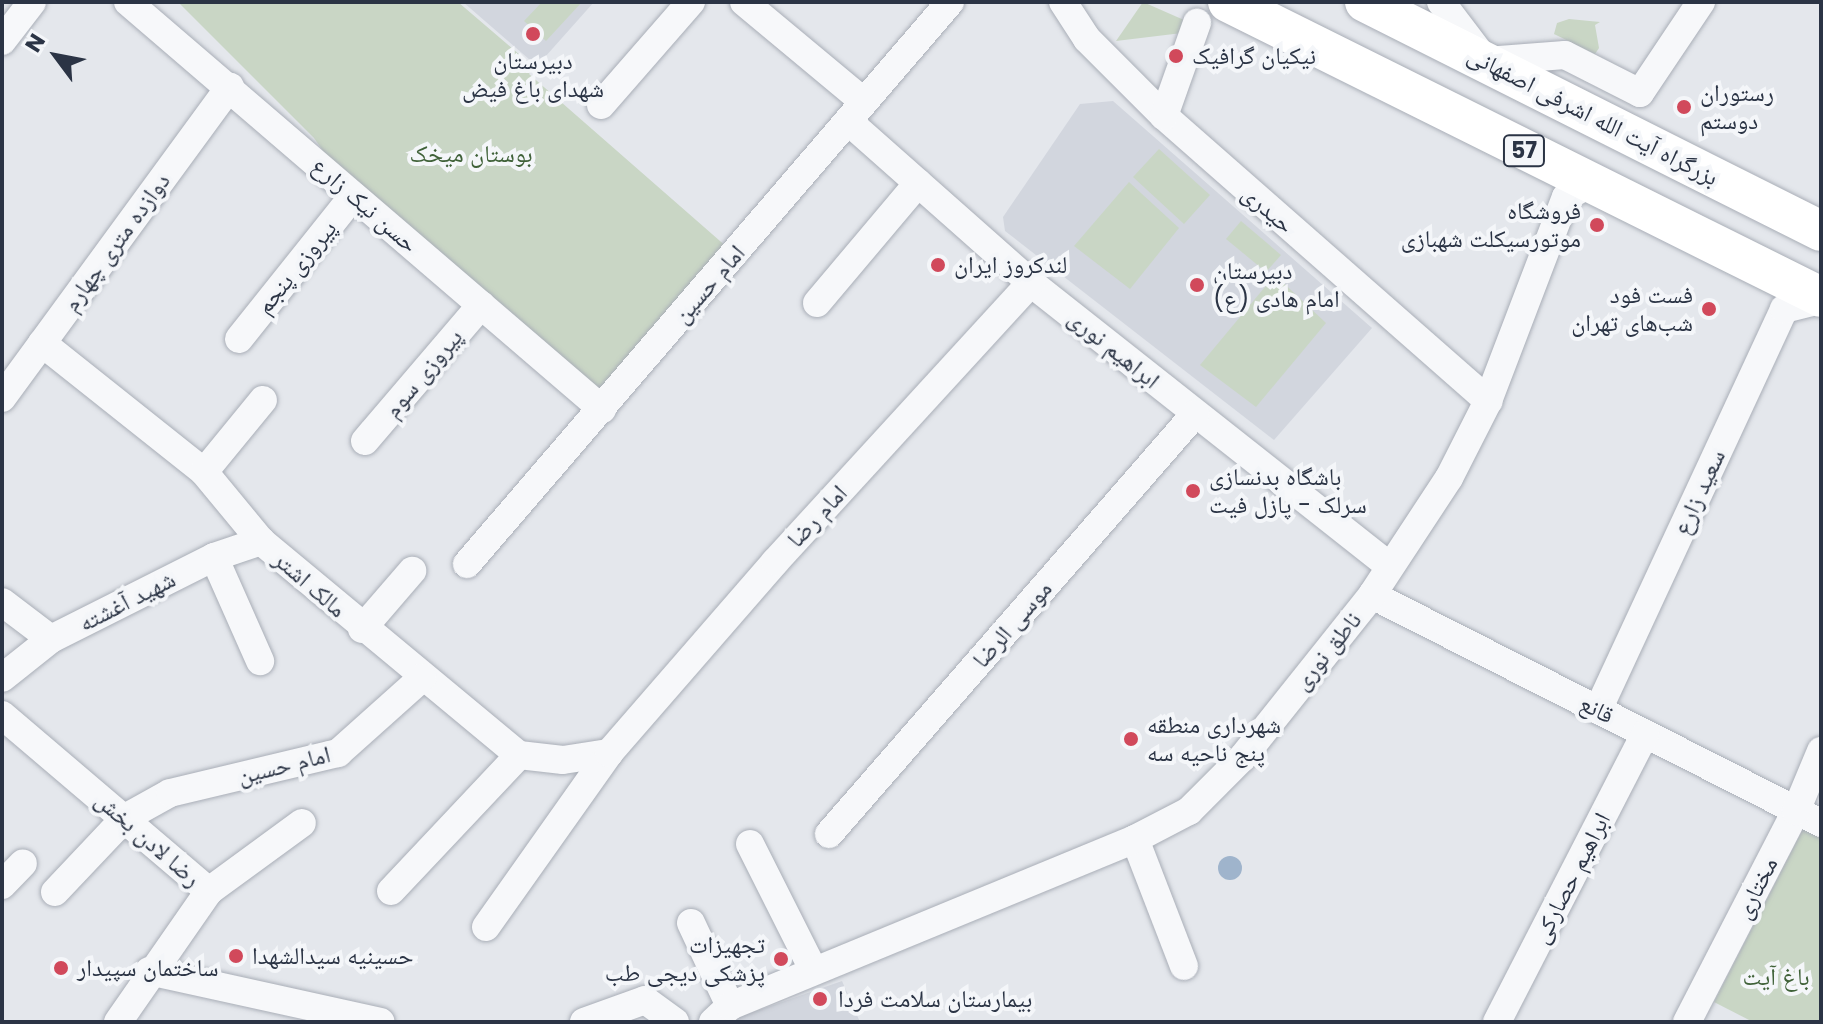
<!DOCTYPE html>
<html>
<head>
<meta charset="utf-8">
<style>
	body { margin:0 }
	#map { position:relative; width:1823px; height:1024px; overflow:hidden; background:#e4e7ec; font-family:Poppins,"Noto Naskh Arabic",sans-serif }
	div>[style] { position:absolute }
	.built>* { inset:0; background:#d2d6de }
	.green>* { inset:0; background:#c9d6c5 }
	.water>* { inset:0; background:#9fb4cc }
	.round { border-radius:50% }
	.roads { filter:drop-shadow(0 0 2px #a9aeb7) drop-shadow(0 0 2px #a9aeb7) }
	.minor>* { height:28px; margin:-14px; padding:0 14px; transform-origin:14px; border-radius:14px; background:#f7f8fa }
	.highway>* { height:40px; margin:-20px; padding:0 20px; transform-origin:20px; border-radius:20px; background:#fff }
	.dots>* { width:22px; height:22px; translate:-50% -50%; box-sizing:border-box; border:4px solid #f4f6f9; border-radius:50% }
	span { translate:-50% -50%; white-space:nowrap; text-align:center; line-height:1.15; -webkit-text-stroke:8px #f4f6f9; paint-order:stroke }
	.shield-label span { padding:2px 6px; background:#f4f6f9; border:2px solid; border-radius:6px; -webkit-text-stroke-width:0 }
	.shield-label { font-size:22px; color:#2b3445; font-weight:700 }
	.poi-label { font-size:24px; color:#2b3445 }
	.left { translate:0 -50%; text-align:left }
	.right { translate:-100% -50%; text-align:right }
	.street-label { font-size:24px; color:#2b3445 }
	.park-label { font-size:24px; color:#3f6138 }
	.frame { position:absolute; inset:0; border:4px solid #2b3445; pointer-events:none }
	.north { position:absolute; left:16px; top:16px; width:80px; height:80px; -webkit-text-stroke:6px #f4f6f9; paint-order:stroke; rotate:302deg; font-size:22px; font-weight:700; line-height:32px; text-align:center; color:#2b3445 }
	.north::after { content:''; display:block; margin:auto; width:28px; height:36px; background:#2b3445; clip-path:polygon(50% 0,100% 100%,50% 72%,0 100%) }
</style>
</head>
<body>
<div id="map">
	<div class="built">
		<i style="clip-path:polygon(463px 2px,594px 2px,537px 66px)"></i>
		<i style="clip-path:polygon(1113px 101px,1372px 328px,1274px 440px,1005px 231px,1003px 217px,1080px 104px)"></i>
		<i style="clip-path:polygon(842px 981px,860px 1022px,735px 1022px,739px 1017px)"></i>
	</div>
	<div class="green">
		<i style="clip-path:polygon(178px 2px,458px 2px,534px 67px,529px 74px,728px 248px,599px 394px,332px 164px,314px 138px)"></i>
		<i style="clip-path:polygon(542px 2px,582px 2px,546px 41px,524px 21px)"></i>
		<i style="clip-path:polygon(1143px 2px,1184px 20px,1182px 33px,1116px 41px)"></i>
		<i style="clip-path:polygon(1569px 19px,1600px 22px,1595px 25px,1599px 48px,1595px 54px,1554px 34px,1557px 23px)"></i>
		<i style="clip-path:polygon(1159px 149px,1210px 195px,1184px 224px,1133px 177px)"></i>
		<i style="clip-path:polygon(1129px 182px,1179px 228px,1130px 289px,1074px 246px)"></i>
		<i style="clip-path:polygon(1241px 221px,1281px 255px,1266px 272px,1226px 239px)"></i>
		<i style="clip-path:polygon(1275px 275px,1326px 323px,1256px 407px,1200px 365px)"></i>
		<i style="clip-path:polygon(1803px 829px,1821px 838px,1821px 1022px,1753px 1022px,1714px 1002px)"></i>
	</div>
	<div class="water">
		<i class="round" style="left:1218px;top:856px;width:24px;height:24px"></i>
	</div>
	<div class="roads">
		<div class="minor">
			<i style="left:128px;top:2px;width:625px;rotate:40.65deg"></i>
			<i style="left:744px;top:2px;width:156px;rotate:39.8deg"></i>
			<i style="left:1063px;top:2px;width:44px;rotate:57deg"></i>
			<i style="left:1087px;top:39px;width:109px;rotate:45deg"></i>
			<i style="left:1164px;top:116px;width:432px;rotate:41.3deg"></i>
			<i style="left:1441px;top:2px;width:74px;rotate:52.7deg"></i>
			<i style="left:1486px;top:61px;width:79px;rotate:-4.3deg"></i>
			<i style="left:1565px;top:55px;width:84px;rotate:26.9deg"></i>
			<i style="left:1640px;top:93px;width:110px;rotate:-56.2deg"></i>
			<i style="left:2px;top:41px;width:49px;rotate:-52.4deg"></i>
			<i style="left:601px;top:105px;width:137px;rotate:-48.9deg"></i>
			<i style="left:1164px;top:116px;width:99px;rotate:-70.5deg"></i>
			<i style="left:848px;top:121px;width:244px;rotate:41.5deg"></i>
			<i style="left:1031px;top:283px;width:456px;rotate:38.3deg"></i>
			<i style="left:817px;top:303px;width:157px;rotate:-49.9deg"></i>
			<i style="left:239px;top:339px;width:183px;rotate:-51.4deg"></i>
			<i style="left:42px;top:343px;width:207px;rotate:38.5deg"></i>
			<i style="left:204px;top:472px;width:89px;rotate:50.4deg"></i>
			<i style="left:261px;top:541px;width:335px;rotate:39.7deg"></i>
			<i style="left:519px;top:755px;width:44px;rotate:6.5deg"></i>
			<i style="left:563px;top:760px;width:47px;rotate:-8.7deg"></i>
			<i style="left:2px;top:398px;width:386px;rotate:-53.8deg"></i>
			<i style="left:365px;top:441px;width:179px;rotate:-49.5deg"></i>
			<i style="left:204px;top:472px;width:93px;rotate:-50.7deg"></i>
			<i style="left:214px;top:557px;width:114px;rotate:66.1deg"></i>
			<i style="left:467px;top:564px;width:741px;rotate:-49.32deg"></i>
			<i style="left:1372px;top:595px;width:504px;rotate:26.92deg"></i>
			<i style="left:2px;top:602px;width:61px;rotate:37.1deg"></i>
			<i style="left:362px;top:629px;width:77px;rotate:-49.2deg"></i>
			<i style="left:2px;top:678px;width:63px;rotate:-38.5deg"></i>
			<i style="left:51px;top:639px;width:182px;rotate:-26.7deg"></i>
			<i style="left:214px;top:557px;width:50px;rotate:-18.8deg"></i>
			<i style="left:1598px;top:710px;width:442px;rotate:-65.1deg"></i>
			<i style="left:1784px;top:309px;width:38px;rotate:-14deg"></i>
			<i style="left:2px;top:715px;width:272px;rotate:40.4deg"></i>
			<i style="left:829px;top:834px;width:557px;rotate:-48.93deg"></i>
			<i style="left:1135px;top:839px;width:136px;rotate:68.9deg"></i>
			<i style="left:750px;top:844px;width:142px;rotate:63.3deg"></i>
			<i style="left:2px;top:885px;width:30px;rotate:-46deg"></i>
			<i style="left:391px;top:891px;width:187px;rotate:-46.7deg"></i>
			<i style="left:55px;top:892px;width:102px;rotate:-46.6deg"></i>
			<i style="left:125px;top:818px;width:51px;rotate:-29.1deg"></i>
			<i style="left:170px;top:793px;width:173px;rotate:-13.4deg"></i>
			<i style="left:338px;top:753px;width:113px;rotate:-41.8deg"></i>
			<i style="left:691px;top:923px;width:92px;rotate:64.8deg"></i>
			<i style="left:486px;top:927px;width:213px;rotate:-54.7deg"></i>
			<i style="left:609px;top:753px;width:253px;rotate:-49deg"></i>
			<i style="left:775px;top:562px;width:379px;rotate:-47.5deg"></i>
			<i style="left:149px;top:971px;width:237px;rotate:12.4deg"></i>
			<i style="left:118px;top:1022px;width:160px;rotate:-55.2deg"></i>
			<i style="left:209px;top:891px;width:115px;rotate:-36.2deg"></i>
			<i style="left:584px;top:1022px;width:65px;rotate:-19.8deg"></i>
			<i style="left:645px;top:1000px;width:37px;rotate:36deg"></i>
			<i style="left:713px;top:1022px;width:23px;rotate:-43deg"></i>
			<i style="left:730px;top:1006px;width:438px;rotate:-22.4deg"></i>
			<i style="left:1135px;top:839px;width:61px;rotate:-27.4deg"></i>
			<i style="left:1189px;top:811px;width:75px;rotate:-45deg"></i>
			<i style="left:1242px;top:758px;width:208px;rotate:-51.4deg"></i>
			<i style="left:1372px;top:595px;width:140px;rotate:-56.7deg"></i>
			<i style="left:1449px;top:478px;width:86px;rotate:-63.1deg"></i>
			<i style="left:1488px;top:401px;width:218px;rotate:-69.1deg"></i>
			<i style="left:1566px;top:197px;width:25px;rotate:-29deg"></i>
			<i style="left:1497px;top:1022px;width:324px;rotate:-62.8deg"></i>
			<i style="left:1687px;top:1022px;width:237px;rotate:-62.7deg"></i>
			<i style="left:1796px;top:811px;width:65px;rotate:-67.4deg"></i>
		</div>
		<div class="highway">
			<i style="left:1228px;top:2px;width:662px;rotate:26.45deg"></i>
			<i style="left:1365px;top:2px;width:510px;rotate:26.67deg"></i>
		</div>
	</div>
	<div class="dots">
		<i style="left:533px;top:34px;background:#d1495b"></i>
		<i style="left:1176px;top:56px;background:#d1495b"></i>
		<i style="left:1684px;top:107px;background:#d1495b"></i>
		<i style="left:1597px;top:225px;background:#d1495b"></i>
		<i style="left:938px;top:265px;background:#d1495b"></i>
		<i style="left:1197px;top:285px;background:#d1495b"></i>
		<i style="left:1709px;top:309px;background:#d1495b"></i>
		<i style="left:1193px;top:491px;background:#d1495b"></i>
		<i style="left:1131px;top:739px;background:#d1495b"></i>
		<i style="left:236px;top:956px;background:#d1495b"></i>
		<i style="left:781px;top:959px;background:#d1495b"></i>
		<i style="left:61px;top:968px;background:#d1495b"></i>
		<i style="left:820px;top:999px;background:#d1495b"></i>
	</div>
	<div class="shield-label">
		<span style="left:1524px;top:151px">57</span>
	</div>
	<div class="poi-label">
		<span class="left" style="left:1192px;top:56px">نیکیان گرافیک</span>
		<span style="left:533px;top:75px">دبیرستان<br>شهدای باغ فیض</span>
		<span class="left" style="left:1700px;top:107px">رستوران<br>دوستم</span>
		<span class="right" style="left:1581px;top:225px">فروشگاه<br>موتورسیکلت شهبازی</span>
		<span class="left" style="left:954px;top:265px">لندکروز ایران</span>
		<span class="left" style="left:1213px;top:285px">دبیرستان<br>امام هادی (ع)</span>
		<span class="right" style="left:1693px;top:309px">فست فود<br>شب‌های تهران</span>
		<span class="left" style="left:1209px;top:491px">باشگاه بدنسازی<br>سرلک - پازل فیت</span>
		<span class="left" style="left:1147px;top:739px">شهرداری منطقه<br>پنج ناحیه سه</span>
		<span class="right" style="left:765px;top:959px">تجهیزات<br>پزشکی دیجی طب</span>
		<span class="left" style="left:252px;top:956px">حسینیه سیدالشهدا</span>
		<span class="left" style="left:77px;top:968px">ساختمان سپیدار</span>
		<span class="left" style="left:838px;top:999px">بیمارستان سلامت فردا</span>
	</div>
	<div class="street-label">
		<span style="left:1593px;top:116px;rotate:27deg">بزرگراه آیت الله اشرفی اصفهانی</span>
		<span style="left:365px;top:205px;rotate:41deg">حسن نیک زارع</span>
		<span style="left:1268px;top:209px;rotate:41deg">حیدری</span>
		<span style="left:116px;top:242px;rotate:-54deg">دوازده متری چهارم</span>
		<span style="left:296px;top:267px;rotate:-51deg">پیروزی پنجم</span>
		<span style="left:709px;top:284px;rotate:-49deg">امام حسین</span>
		<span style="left:1114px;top:349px;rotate:39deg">ابراهیم نوری</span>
		<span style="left:423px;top:373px;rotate:-50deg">پیروزی سوم</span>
		<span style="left:1699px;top:492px;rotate:-65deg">سعید زارع</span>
		<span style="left:817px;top:516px;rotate:-47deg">امام رضا</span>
		<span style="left:310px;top:584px;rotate:41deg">مالک اشتر</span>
		<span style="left:127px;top:601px;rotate:-27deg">شهید آغشته</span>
		<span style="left:1012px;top:624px;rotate:-49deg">موسی الرضا</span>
		<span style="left:1327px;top:651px;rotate:-51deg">ناطق نوری</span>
		<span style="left:1597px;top:709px;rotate:27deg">قانع</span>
		<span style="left:284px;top:765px;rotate:-14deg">امام حسین</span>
		<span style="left:148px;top:839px;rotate:41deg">رضا لادن بخش</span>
		<span style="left:1571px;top:878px;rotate:-63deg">ابراهیم حصارکی</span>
		<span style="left:1756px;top:888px;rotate:-63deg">مختاری</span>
	</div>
	<div class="park-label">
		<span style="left:471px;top:154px">بوستان میخک</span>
		<span style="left:1776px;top:977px">باغ آیت</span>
	</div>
	<div class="frame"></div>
	<div class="north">N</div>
</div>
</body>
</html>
